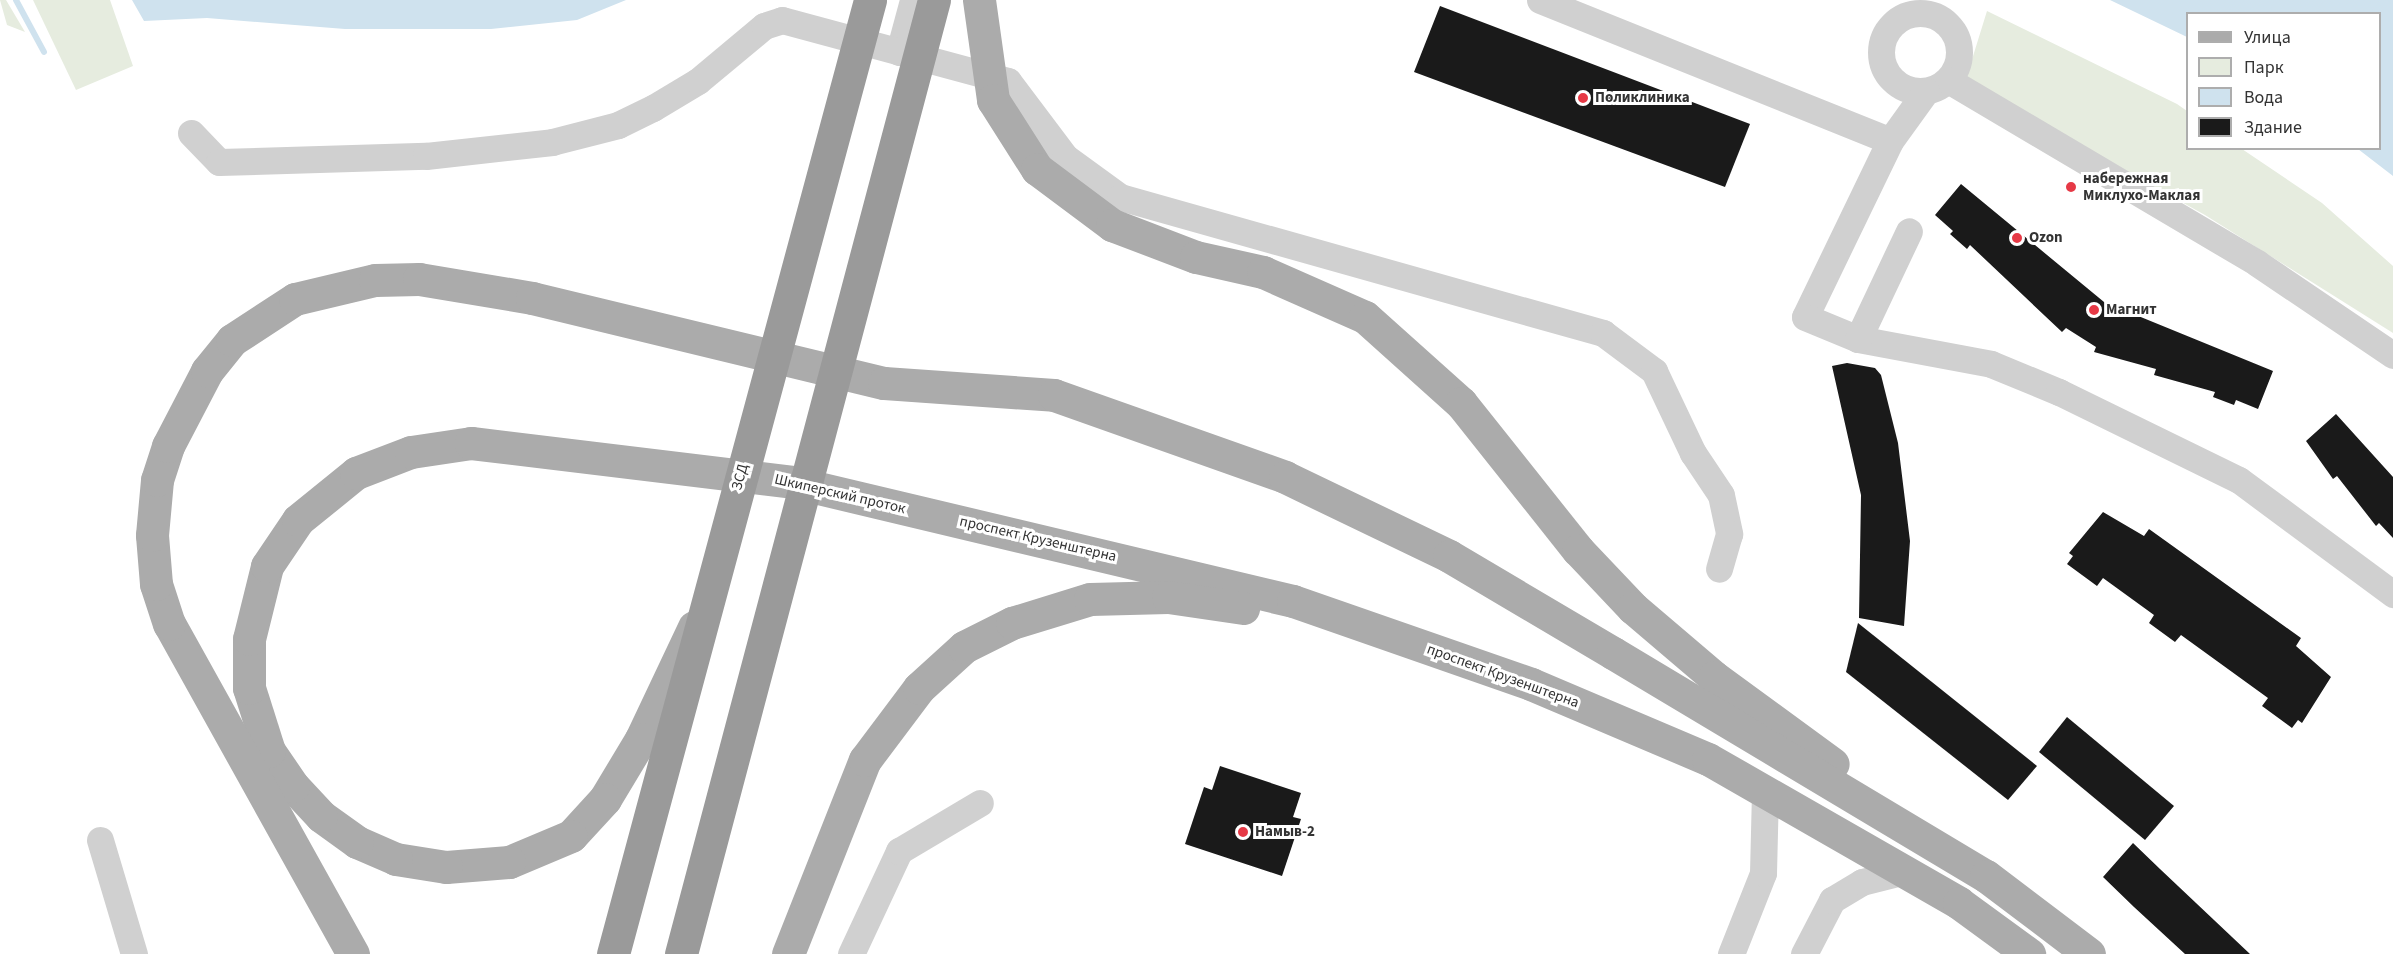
<!DOCTYPE html>
<html>
<head>
<meta charset="utf-8">
<style>
	body { margin:0 }
	#map { position:relative; width:2393px; height:954px; overflow:hidden; background:#fff; font-family:"Source Sans 3",sans-serif }
	div>[style] { position:absolute }
	.green>* { inset:0; background:#e6ecdf }
	.water>* { inset:0; background:#cfe2ee }
	.stream>* { height:6px; margin:-3px; padding:0 3px; transform-origin:3px; border-radius:3px; background:#cfe2ee }
	.building>* { inset:0; background:#1a1a1a }
	.minor>* { height:27px; margin:-13.5px; padding:0 13.5px; transform-origin:13.5px; border-radius:13.5px; background:#d0d0d0 }
	.minor>.ring { margin:-13.5px; padding:0; box-sizing:content-box; background:none; border:27px solid #d0d0d0; border-radius:50% }
	.major>* { height:33px; margin:-16.5px; padding:0 16.5px; transform-origin:16.5px; border-radius:16.5px; background:#ababab }
	.highway>* { height:33px; margin:-16.5px; padding:0 16.5px; transform-origin:16.5px; border-radius:16.5px; background:#9a9a9a }
	.dots>* { width:16px; height:16px; translate:-50% -50%; box-sizing:border-box; border:3px solid #fff; border-radius:50% }
	span { translate:-50% -50%; white-space:nowrap; text-align:center; line-height:1.15; -webkit-text-stroke:6px #fff; paint-order:stroke }
	.poi-label { font-size:15px; color:#333; font-weight:700 }
	.left { translate:0 -50%; text-align:left }
	.street-label { font-size:15px; color:#333 }
	.legend { position:absolute; left:2186px; top:12px; width:195px; height:138px; box-sizing:border-box; background:#fff; border:2px solid #adadad; margin:0; padding:8px 10px; list-style:none; font-size:18px; color:#333 }
	.legend li { display:flex; align-items:center; gap:12px; height:30px }
	.legend b { width:30px; border:2px solid #adadad }
</style>
</head>
<body>
<div id="map">
	<div class="green">
		<i style="clip-path:polygon(0 0,6px 0,25px 32px,7px 25px)"></i>
		<i style="clip-path:polygon(33px 0,110px 0,133px 66px,76px 90px)"></i>
		<i style="clip-path:polygon(1987px 11px,2177px 104px,2187px 111px,2188px 148px,2242px 149px,2322px 203px,2393px 266px,2393px 333px,2205px 215px,1965px 82px)"></i>
	</div>
	<div class="water">
		<i style="clip-path:polygon(132px 0,626px 0,577px 20px,491px 29px,345px 29px,207px 18px,144px 21px)"></i>
		<i style="clip-path:polygon(2110px 0,2393px 0,2393px 176px,2358px 149px,2380px 148px,2380px 14px,2188px 14px,2187px 37px)"></i>
	</div>
	<div class="stream">
		<i style="left:16px;top:0;width:59px;rotate:61.7deg"></i>
	</div>
	<div class="building">
		<i style="clip-path:polygon(1440px 6px,1750px 124px,1725px 187px,1414px 72px)"></i>
		<i style="clip-path:polygon(1961px 184px,2104px 302px,2273px 371px,2258px 409px,2236px 400px,2234px 405px,2213px 397px,2215px 392px,2154px 375px,2156px 369px,2094px 352px,2096px 347px,2066px 328px,2062px 332px,1970px 245px,1967px 249px,1950px 234px,1953px 231px,1935px 215px)"></i>
		<i style="clip-path:polygon(1847px 363px,1875px 368px,1881px 375px,1898px 443px,1910px 541px,1904px 626px,1859px 618px,1861px 495px,1832px 366px)"></i>
		<i style="clip-path:polygon(2336px 414px,2393px 477px,2393px 538px,2379px 523px,2376px 526px,2337px 476px,2333px 479px,2306px 441px)"></i>
		<i style="clip-path:polygon(2103px 512px,2144px 536px,2149px 529px,2301px 638px,2296px 646px,2331px 677px,2302px 723px,2298px 720px,2292px 728px,2262px 706px,2268px 698px,2181px 635px,2175px 642px,2149px 623px,2154px 615px,2103px 578px,2097px 586px,2067px 564px,2073px 556px,2069px 553px)"></i>
		<i style="clip-path:polygon(1858px 623px,2037px 766px,2008px 800px,1846px 672px)"></i>
		<i style="clip-path:polygon(2067px 717px,2174px 806px,2145px 840px,2039px 752px)"></i>
		<i style="clip-path:polygon(1220px 766px,1301px 793px,1293px 817px,1301px 819px,1282px 876px,1185px 844px,1204px 787px,1212px 790px)"></i>
		<i style="clip-path:polygon(2133px 843px,2160px 869px,2250px 954px,2185px 954px,2134px 907px,2103px 877px)"></i>
	</div>
	<div class="minor">
		<i style="left:1540px;top:0;width:377px;rotate:21.9deg"></i>
		<i class="ring" style="left:1881px;top:13px;width:51px;height:51px"></i>
		<i style="left:899px;top:52px;width:54px;rotate:-74.9deg"></i>
		<i style="left:1948px;top:80px;width:359px;rotate:30.6deg"></i>
		<i style="left:2257px;top:263px;width:164px;rotate:34.1deg"></i>
		<i style="left:1926px;top:91px;width:62px;rotate:125.8deg"></i>
		<i style="left:1890px;top:141px;width:195px;rotate:115.8deg"></i>
		<i style="left:1805px;top:317px;width:57px;rotate:22.5deg"></i>
		<i style="left:1858px;top:339px;width:135px;rotate:10.6deg"></i>
		<i style="left:1991px;top:364px;width:74px;rotate:22.4deg"></i>
		<i style="left:2059px;top:392px;width:200px;rotate:26.1deg"></i>
		<i style="left:2239px;top:480px;width:192px;rotate:36.5deg"></i>
		<i style="left:191px;top:133px;width:40px;rotate:46deg"></i>
		<i style="left:219px;top:162px;width:207px;rotate:-1.7deg"></i>
		<i style="left:426px;top:156px;width:127px;rotate:-6.3deg"></i>
		<i style="left:552px;top:142px;width:68px;rotate:-14.4deg"></i>
		<i style="left:618px;top:125px;width:39px;rotate:-26deg"></i>
		<i style="left:653px;top:108px;width:52px;rotate:-31deg"></i>
		<i style="left:698px;top:81px;width:86px;rotate:-39.8deg"></i>
		<i style="left:764px;top:26px;width:19px;rotate:-18deg"></i>
		<i style="left:782px;top:20px;width:234px;rotate:15.1deg"></i>
		<i style="left:1008px;top:81px;width:95px;rotate:53.1deg"></i>
		<i style="left:1065px;top:157px;width:68px;rotate:36deg"></i>
		<i style="left:1120px;top:197px;width:502px;rotate:15.73deg"></i>
		<i style="left:1603px;top:333px;width:64px;rotate:36.7deg"></i>
		<i style="left:1654px;top:371px;width:91px;rotate:64.6deg"></i>
		<i style="left:1693px;top:453px;width:50px;rotate:56.3deg"></i>
		<i style="left:1721px;top:495px;width:40px;rotate:78deg"></i>
		<i style="left:1729px;top:534px;width:36px;rotate:106deg"></i>
		<i style="left:1858px;top:339px;width:119px;rotate:-64.7deg"></i>
		<i style="left:100px;top:840px;width:119px;rotate:73.4deg"></i>
		<i style="left:851px;top:954px;width:114px;rotate:-65deg"></i>
		<i style="left:899px;top:851px;width:94px;rotate:-30.7deg"></i>
		<i style="left:1731px;top:954px;width:87px;rotate:-68.4deg"></i>
		<i style="left:1763px;top:873px;width:83px;rotate:-88.6deg"></i>
		<i style="left:1804px;top:954px;width:61px;rotate:-62.6deg"></i>
		<i style="left:1832px;top:900px;width:35px;rotate:-31deg"></i>
		<i style="left:1862px;top:882px;width:44px;rotate:-14.3deg"></i>
	</div>
	<div class="major">
		<i style="left:979px;top:0;width:101px;rotate:82deg"></i>
		<i style="left:993px;top:100px;width:82px;rotate:57.5deg"></i>
		<i style="left:1037px;top:169px;width:94px;rotate:36.7deg"></i>
		<i style="left:1112px;top:225px;width:90px;rotate:20.9deg"></i>
		<i style="left:1196px;top:257px;width:69px;rotate:12.6deg"></i>
		<i style="left:1263px;top:272px;width:111px;rotate:23.8deg"></i>
		<i style="left:1365px;top:317px;width:129px;rotate:41.9deg"></i>
		<i style="left:1461px;top:403px;width:188px;rotate:51.5deg"></i>
		<i style="left:1578px;top:550px;width:80px;rotate:46.5deg"></i>
		<i style="left:1633px;top:608px;width:106px;rotate:40.4deg"></i>
		<i style="left:1714px;top:677px;width:147px;rotate:36.2deg"></i>
		<i style="left:694px;top:627px;width:124px;rotate:115.3deg"></i>
		<i style="left:641px;top:739px;width:70px;rotate:121deg"></i>
		<i style="left:605px;top:799px;width:50px;rotate:132.6deg"></i>
		<i style="left:571px;top:836px;width:67px;rotate:157.2deg"></i>
		<i style="left:509px;top:862px;width:63px;rotate:175.5deg"></i>
		<i style="left:446px;top:867px;width:51px;rotate:-170.9deg"></i>
		<i style="left:396px;top:859px;width:43px;rotate:-156.4deg"></i>
		<i style="left:357px;top:842px;width:44px;rotate:-144.2deg"></i>
		<i style="left:321px;top:816px;width:41px;rotate:-133deg"></i>
		<i style="left:293px;top:786px;width:42px;rotate:-124.4deg"></i>
		<i style="left:269px;top:751px;width:66px;rotate:-107.6deg"></i>
		<i style="left:249px;top:688px;width:49px;rotate:-90deg"></i>
		<i style="left:249px;top:639px;width:75px;rotate:-76.1deg"></i>
		<i style="left:267px;top:566px;width:55px;rotate:-56deg"></i>
		<i style="left:298px;top:520px;width:75px;rotate:-39deg"></i>
		<i style="left:356px;top:473px;width:59px;rotate:-20.9deg"></i>
		<i style="left:411px;top:452px;width:61px;rotate:-8.5deg"></i>
		<i style="left:471px;top:443px;width:324px;rotate:6.9deg"></i>
		<i style="left:793px;top:482px;width:514px;rotate:13.39deg"></i>
		<i style="left:1293px;top:601px;width:252px;rotate:19.2deg"></i>
		<i style="left:1531px;top:684px;width:192px;rotate:23deg"></i>
		<i style="left:1708px;top:759px;width:289px;rotate:29.8deg"></i>
		<i style="left:1959px;top:903px;width:87px;rotate:36.1deg"></i>
		<i style="left:353px;top:954px;width:378px;rotate:-119.1deg"></i>
		<i style="left:169px;top:624px;width:42px;rotate:-108deg"></i>
		<i style="left:156px;top:584px;width:49px;rotate:-94.7deg"></i>
		<i style="left:152px;top:535px;width:55px;rotate:-84.8deg"></i>
		<i style="left:157px;top:480px;width:36px;rotate:-72deg"></i>
		<i style="left:168px;top:446px;width:85px;rotate:-62.5deg"></i>
		<i style="left:207px;top:371px;width:40px;rotate:-51deg"></i>
		<i style="left:232px;top:340px;width:75px;rotate:-33.1deg"></i>
		<i style="left:295px;top:299px;width:82px;rotate:-13.4deg"></i>
		<i style="left:375px;top:280px;width:44px;rotate:-1.3deg"></i>
		<i style="left:419px;top:279px;width:115px;rotate:9.5deg"></i>
		<i style="left:532px;top:298px;width:362px;rotate:13.6deg"></i>
		<i style="left:884px;top:383px;width:170px;rotate:4deg"></i>
		<i style="left:1054px;top:395px;width:245px;rotate:19.5deg"></i>
		<i style="left:1285px;top:477px;width:182px;rotate:25.7deg"></i>
		<i style="left:1449px;top:556px;width:191px;rotate:30.6deg"></i>
		<i style="left:1613px;top:653px;width:435px;rotate:30.9deg"></i>
		<i style="left:1986px;top:876px;width:129px;rotate:37.1deg"></i>
		<i style="left:788px;top:954px;width:209px;rotate:-68.4deg"></i>
		<i style="left:865px;top:760px;width:90px;rotate:-53.1deg"></i>
		<i style="left:919px;top:688px;width:61px;rotate:-42.3deg"></i>
		<i style="left:964px;top:647px;width:54px;rotate:-26.6deg"></i>
		<i style="left:1012px;top:623px;width:82px;rotate:-17.1deg"></i>
		<i style="left:1090px;top:599px;width:78px;rotate:-1.5deg"></i>
		<i style="left:1168px;top:597px;width:76px;rotate:8.3deg"></i>
	</div>
	<div class="highway">
		<i style="left:613px;top:954px;width:988px;rotate:-74.92deg"></i>
		<i style="left:681px;top:954px;width:987px;rotate:-75.15deg"></i>
	</div>
	<div class="dots">
		<i style="left:1583px;top:98px;background:#e63946"></i>
		<i style="left:2071px;top:187px;background:#e63946"></i>
		<i style="left:2017px;top:238px;background:#e63946"></i>
		<i style="left:2094px;top:310px;background:#e63946"></i>
		<i style="left:1243px;top:832px;background:#e63946"></i>
	</div>
	<div class="poi-label">
		<span class="left" style="left:1595px;top:98px">Поликлиника</span>
		<span class="left" style="left:2083px;top:187px">набережная<br>Миклухо-Маклая</span>
		<span class="left" style="left:2029px;top:238px">Ozon</span>
		<span class="left" style="left:2106px;top:310px">Магнит</span>
		<span class="left" style="left:1255px;top:832px">Намыв-2</span>
	</div>
	<div class="street-label">
		<span style="left:740px;top:477px;rotate:-75deg">ЗСД</span>
		<span style="left:840px;top:494px;rotate:13deg">Шкиперский проток</span>
		<span style="left:1038px;top:539px;rotate:13deg">проспект Крузенштерна</span>
		<span style="left:1503px;top:676px;rotate:20deg">проспект Крузенштерна</span>
	</div>
	<ul class="legend">
	<li><b style="height:8px;background:#ababab"></b>Улица</li>
	<li><b style="height:16px;background:#e6ecdf"></b>Парк</li>
	<li><b style="height:16px;background:#cfe2ee"></b>Вода</li>
	<li><b style="height:16px;background:#1a1a1a"></b>Здание</li>
	</ul>
</div>
</body>
</html>
